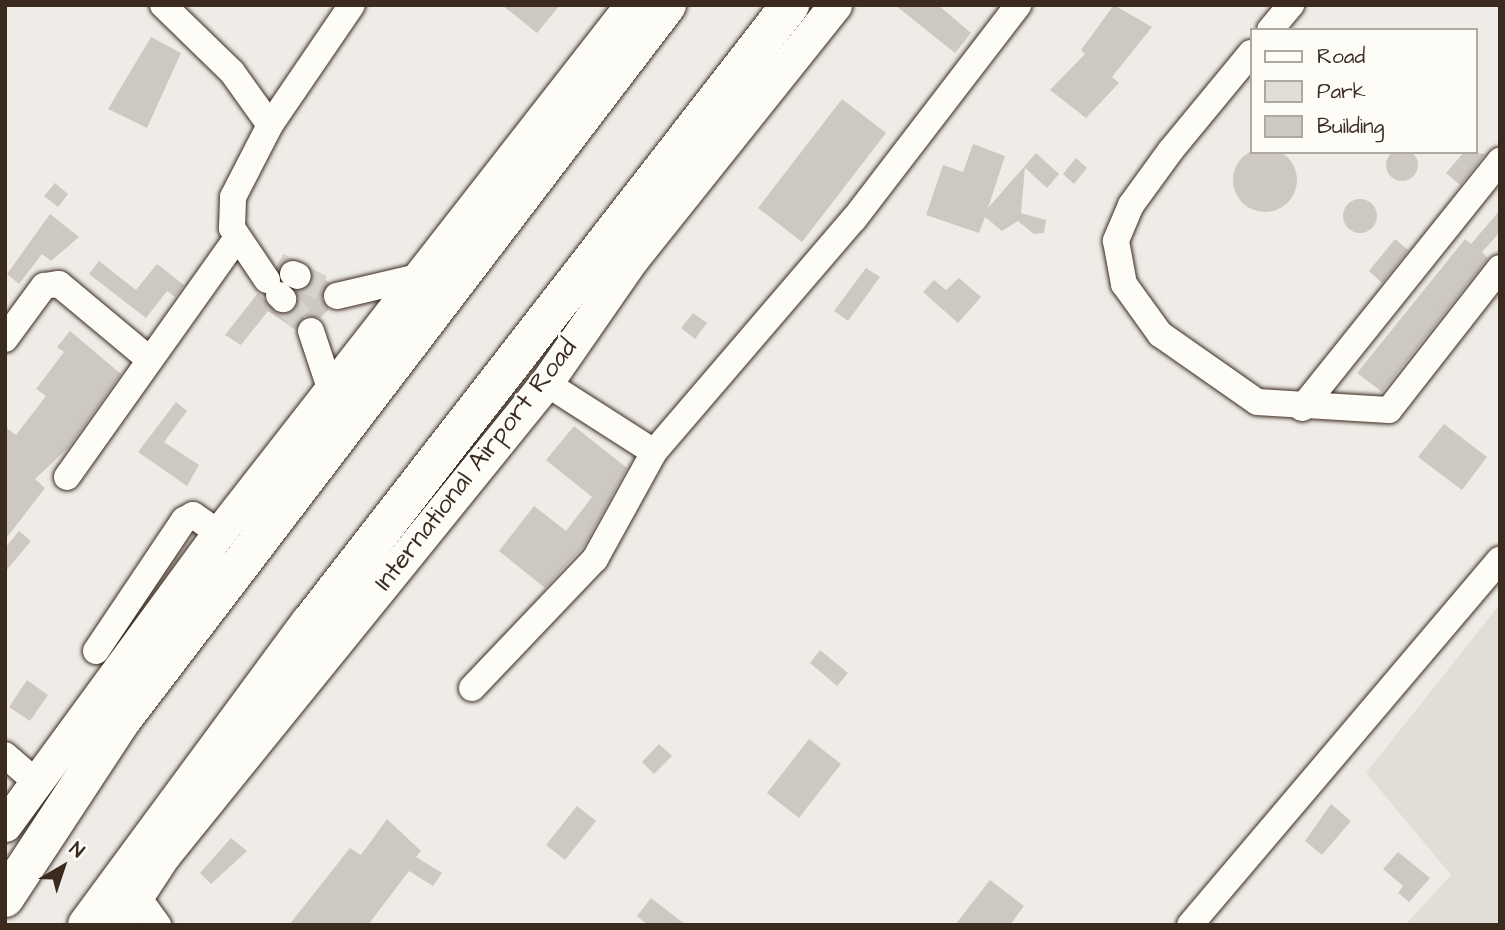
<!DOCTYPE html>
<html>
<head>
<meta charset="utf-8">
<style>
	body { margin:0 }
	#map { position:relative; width:1505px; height:930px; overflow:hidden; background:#fdfcf7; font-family:"Architects Daughter",sans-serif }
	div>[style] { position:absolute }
	.built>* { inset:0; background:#efece7 }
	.green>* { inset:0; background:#e1ded7 }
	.building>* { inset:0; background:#cdc8c2 }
	.round { border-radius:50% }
	.minor-tunnel>* { height:26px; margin-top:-13px; transform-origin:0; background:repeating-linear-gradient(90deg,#d6d2cc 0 26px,transparent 0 39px) }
	.roads { filter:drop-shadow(0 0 2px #3b2a1e) drop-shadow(0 0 2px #3b2a1e) }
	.minor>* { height:26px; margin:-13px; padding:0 13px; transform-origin:13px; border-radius:13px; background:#fdfcf7 }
	.major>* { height:33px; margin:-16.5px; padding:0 16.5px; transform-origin:16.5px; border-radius:16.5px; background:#fdfcf7 }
	.highway>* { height:38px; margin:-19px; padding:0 19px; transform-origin:19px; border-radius:19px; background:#fdfcf7 }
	span { translate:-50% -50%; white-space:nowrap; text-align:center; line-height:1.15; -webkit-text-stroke:5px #fdfcf7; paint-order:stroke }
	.street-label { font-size:26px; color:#3b2a1e }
	.frame { position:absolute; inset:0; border:7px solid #3b2a1e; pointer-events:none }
	.legend { position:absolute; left:1250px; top:28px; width:228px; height:126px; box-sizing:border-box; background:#fdfcf7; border:2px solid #afa8a0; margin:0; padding:9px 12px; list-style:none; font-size:21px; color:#3b2a1e }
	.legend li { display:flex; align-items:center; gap:14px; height:35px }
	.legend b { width:35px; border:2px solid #afa8a0 }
	.north { position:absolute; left:28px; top:832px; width:70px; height:70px; -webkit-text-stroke:5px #fdfcf7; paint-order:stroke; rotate:39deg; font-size:19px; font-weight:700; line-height:28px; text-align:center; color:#3b2a1e }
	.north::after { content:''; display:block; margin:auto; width:24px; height:32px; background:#3b2a1e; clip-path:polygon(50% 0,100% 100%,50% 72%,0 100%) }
</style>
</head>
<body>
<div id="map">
	<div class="built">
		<i style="clip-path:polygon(evenodd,5px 5px,1500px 5px,1500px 925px,5px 925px,5px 5px,1251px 30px,1475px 30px,1475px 152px,1251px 152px,1251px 30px)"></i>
	</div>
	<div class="green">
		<i style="clip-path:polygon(1500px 604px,1500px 925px,1405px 925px,1451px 875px,1366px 773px)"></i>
	</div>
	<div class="building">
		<i style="clip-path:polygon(502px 5px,560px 5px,537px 33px)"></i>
		<i style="clip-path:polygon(895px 5px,938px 5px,971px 33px,955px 53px)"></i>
		<i style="clip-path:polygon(1114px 5px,1152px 27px,1112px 77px,1119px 83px,1086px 118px,1050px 90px,1085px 54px,1081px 50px)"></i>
		<i style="clip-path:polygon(151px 37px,181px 53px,147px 128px,108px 109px)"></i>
		<i style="clip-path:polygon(842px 99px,886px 133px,802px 242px,758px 208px)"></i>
		<i style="clip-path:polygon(973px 144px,1005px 156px,988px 208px,1036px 153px,1059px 174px,1047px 188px,1025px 168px,1021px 213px,1046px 220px,1044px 233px,1034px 234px,1018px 221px,1002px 231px,985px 217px,979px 233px,926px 215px,943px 165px,963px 172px)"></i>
		<i class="round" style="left:1233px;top:148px;width:64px;height:64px"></i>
		<i class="round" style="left:1386px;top:149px;width:32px;height:32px"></i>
		<i style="clip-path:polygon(1464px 152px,1485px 154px,1460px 185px,1446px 173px)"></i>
		<i style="clip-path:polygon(1076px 158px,1087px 168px,1074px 184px,1063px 174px)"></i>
		<i style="clip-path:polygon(55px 183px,68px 194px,58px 207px,44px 196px)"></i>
		<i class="round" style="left:1343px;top:199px;width:34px;height:34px"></i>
		<i style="clip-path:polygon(1500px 210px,1500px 232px,1482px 252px,1488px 258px,1382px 392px,1357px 373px,1465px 239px,1471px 244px)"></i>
		<i style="clip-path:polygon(50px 214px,79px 237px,51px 261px,42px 254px,19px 284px,7px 274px)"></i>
		<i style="clip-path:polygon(1395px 239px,1408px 250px,1382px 283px,1369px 271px)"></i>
		<i style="clip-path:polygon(99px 261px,136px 290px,157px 264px,184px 285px,175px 297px,167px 291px,146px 318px,89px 274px)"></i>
		<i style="clip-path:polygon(866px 268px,880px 277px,848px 321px,834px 311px)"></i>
		<i style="clip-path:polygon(312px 271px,330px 283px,322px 299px,329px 309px,320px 318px,305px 316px,296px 330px,268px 311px,241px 345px,225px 335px,258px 293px,278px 314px,294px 311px,296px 291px,308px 288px)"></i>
		<i style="clip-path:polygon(959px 278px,981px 297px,958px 323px,923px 292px,934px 280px,946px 290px)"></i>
		<i style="clip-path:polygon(693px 313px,707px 323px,695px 339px,681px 328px)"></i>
		<i style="clip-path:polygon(70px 331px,121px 374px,68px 448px,35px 479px,45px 488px,5px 540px,5px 427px,16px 435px,46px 396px,36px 389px,64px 352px,57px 347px)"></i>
		<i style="clip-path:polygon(176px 402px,187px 411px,164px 442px,199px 465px,187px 486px,138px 452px)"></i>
		<i style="clip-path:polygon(1444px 424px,1487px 457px,1462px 490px,1418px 457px)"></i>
		<i style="clip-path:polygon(574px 426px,627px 468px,584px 546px,545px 588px,499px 551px,534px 506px,566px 531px,592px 497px,546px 460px)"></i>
		<i style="clip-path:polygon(19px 531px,31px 541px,5px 572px,5px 548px)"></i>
		<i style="clip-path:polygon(820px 650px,848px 673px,837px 686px,810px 663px)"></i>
		<i style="clip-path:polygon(27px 680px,48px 695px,30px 721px,9px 707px)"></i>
		<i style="clip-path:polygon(809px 739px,841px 764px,799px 818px,767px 793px)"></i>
		<i style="clip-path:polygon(659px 744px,672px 756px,654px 774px,642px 762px)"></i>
		<i style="clip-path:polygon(1331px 804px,1351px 821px,1322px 855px,1305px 841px)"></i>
		<i style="clip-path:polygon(577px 806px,596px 821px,565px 860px,546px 845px)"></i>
		<i style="clip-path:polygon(387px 819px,421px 851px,416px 857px,442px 873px,433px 886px,409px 871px,368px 925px,289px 925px,350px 848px,361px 855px)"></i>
		<i style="clip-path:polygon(231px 838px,247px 851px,211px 884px,200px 873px)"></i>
		<i style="clip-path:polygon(1398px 852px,1430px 878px,1409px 902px,1398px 893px,1403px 886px,1383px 869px)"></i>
		<i style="clip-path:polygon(990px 880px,1024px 906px,1010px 925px,955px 925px)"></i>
		<i style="clip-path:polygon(651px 898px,686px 925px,648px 925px,637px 916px)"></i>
	</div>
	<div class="minor-tunnel">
		<i style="left:277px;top:265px;width:18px;rotate:29deg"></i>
		<i style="left:298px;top:276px;width:44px;rotate:27.1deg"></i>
		<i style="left:283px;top:299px;width:43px;rotate:48.8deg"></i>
	</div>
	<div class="roads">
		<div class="minor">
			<i style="left:163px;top:5px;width:96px;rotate:44.2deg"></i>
			<i style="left:232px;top:72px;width:65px;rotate:54.4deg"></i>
			<i style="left:1270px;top:30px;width:33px;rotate:-50deg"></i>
			<i style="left:1251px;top:53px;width:126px;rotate:129.5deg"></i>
			<i style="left:1171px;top:150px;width:68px;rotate:126deg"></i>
			<i style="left:1131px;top:205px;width:39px;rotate:113deg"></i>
			<i style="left:1116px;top:241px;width:44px;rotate:79.5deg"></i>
			<i style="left:1124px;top:284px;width:62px;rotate:54.2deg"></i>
			<i style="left:1160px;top:334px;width:118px;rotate:35deg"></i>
			<i style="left:1257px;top:402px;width:132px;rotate:3.5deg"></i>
			<i style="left:1389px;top:410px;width:180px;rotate:-52deg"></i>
			<i style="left:293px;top:274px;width:5px;rotate:22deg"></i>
			<i style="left:267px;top:280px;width:63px;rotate:-123.9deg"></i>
			<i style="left:232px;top:228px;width:31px;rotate:-88deg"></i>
			<i style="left:233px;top:197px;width:81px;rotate:-62.8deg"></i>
			<i style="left:270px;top:125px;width:145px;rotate:-55.7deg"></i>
			<i style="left:279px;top:295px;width:6px;rotate:45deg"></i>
			<i style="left:337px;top:296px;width:79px;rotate:-13.2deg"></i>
			<i style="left:311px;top:331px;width:60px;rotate:71.6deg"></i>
			<i style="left:5px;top:339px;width:66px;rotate:-53.7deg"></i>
			<i style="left:44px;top:286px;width:15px;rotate:-8deg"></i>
			<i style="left:59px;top:284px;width:117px;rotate:39.8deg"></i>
			<i style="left:546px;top:383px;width:128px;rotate:32.6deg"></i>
			<i style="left:654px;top:452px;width:307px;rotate:-49.4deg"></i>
			<i style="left:854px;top:219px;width:270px;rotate:-52.5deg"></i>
			<i style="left:1302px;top:408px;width:317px;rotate:-51.3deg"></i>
			<i style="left:67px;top:477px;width:292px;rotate:-54.6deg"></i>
			<i style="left:96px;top:651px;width:158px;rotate:-56.1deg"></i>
			<i style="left:184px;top:520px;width:10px;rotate:-29deg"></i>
			<i style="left:193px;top:515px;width:32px;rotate:35deg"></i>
			<i style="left:472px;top:688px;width:178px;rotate:-46.4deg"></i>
			<i style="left:595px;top:559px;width:122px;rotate:-61.1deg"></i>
			<i style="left:5px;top:755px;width:40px;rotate:41deg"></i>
			<i style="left:137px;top:896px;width:36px;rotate:54deg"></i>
			<i style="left:1190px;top:925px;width:479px;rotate:-49.7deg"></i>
		</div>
		<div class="major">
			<i style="left:5px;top:825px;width:362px;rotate:-53.8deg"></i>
			<i style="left:219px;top:533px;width:670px;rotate:-52.03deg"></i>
			<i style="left:118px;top:925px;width:84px;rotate:-56.7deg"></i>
			<i style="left:164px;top:855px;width:607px;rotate:-51.02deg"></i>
			<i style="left:546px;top:383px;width:152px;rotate:-55.2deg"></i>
			<i style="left:633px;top:258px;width:324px;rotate:-51.4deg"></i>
		</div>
		<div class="highway">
			<i style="left:5px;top:898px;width:213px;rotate:-56.7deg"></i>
			<i style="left:122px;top:720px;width:899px;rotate:-52.68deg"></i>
			<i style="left:87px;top:925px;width:375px;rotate:-53.6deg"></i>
			<i style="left:310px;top:623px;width:783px;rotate:-52.16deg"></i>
		</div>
	</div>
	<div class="street-label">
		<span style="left:476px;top:465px;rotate:-52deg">International Airport Road</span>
	</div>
	<div class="frame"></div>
	<ul class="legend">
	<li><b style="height:9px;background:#fdfcf7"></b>Road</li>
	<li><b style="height:19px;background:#e1ded7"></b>Park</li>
	<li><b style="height:19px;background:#cdc8c2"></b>Building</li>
	</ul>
	<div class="north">N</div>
</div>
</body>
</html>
